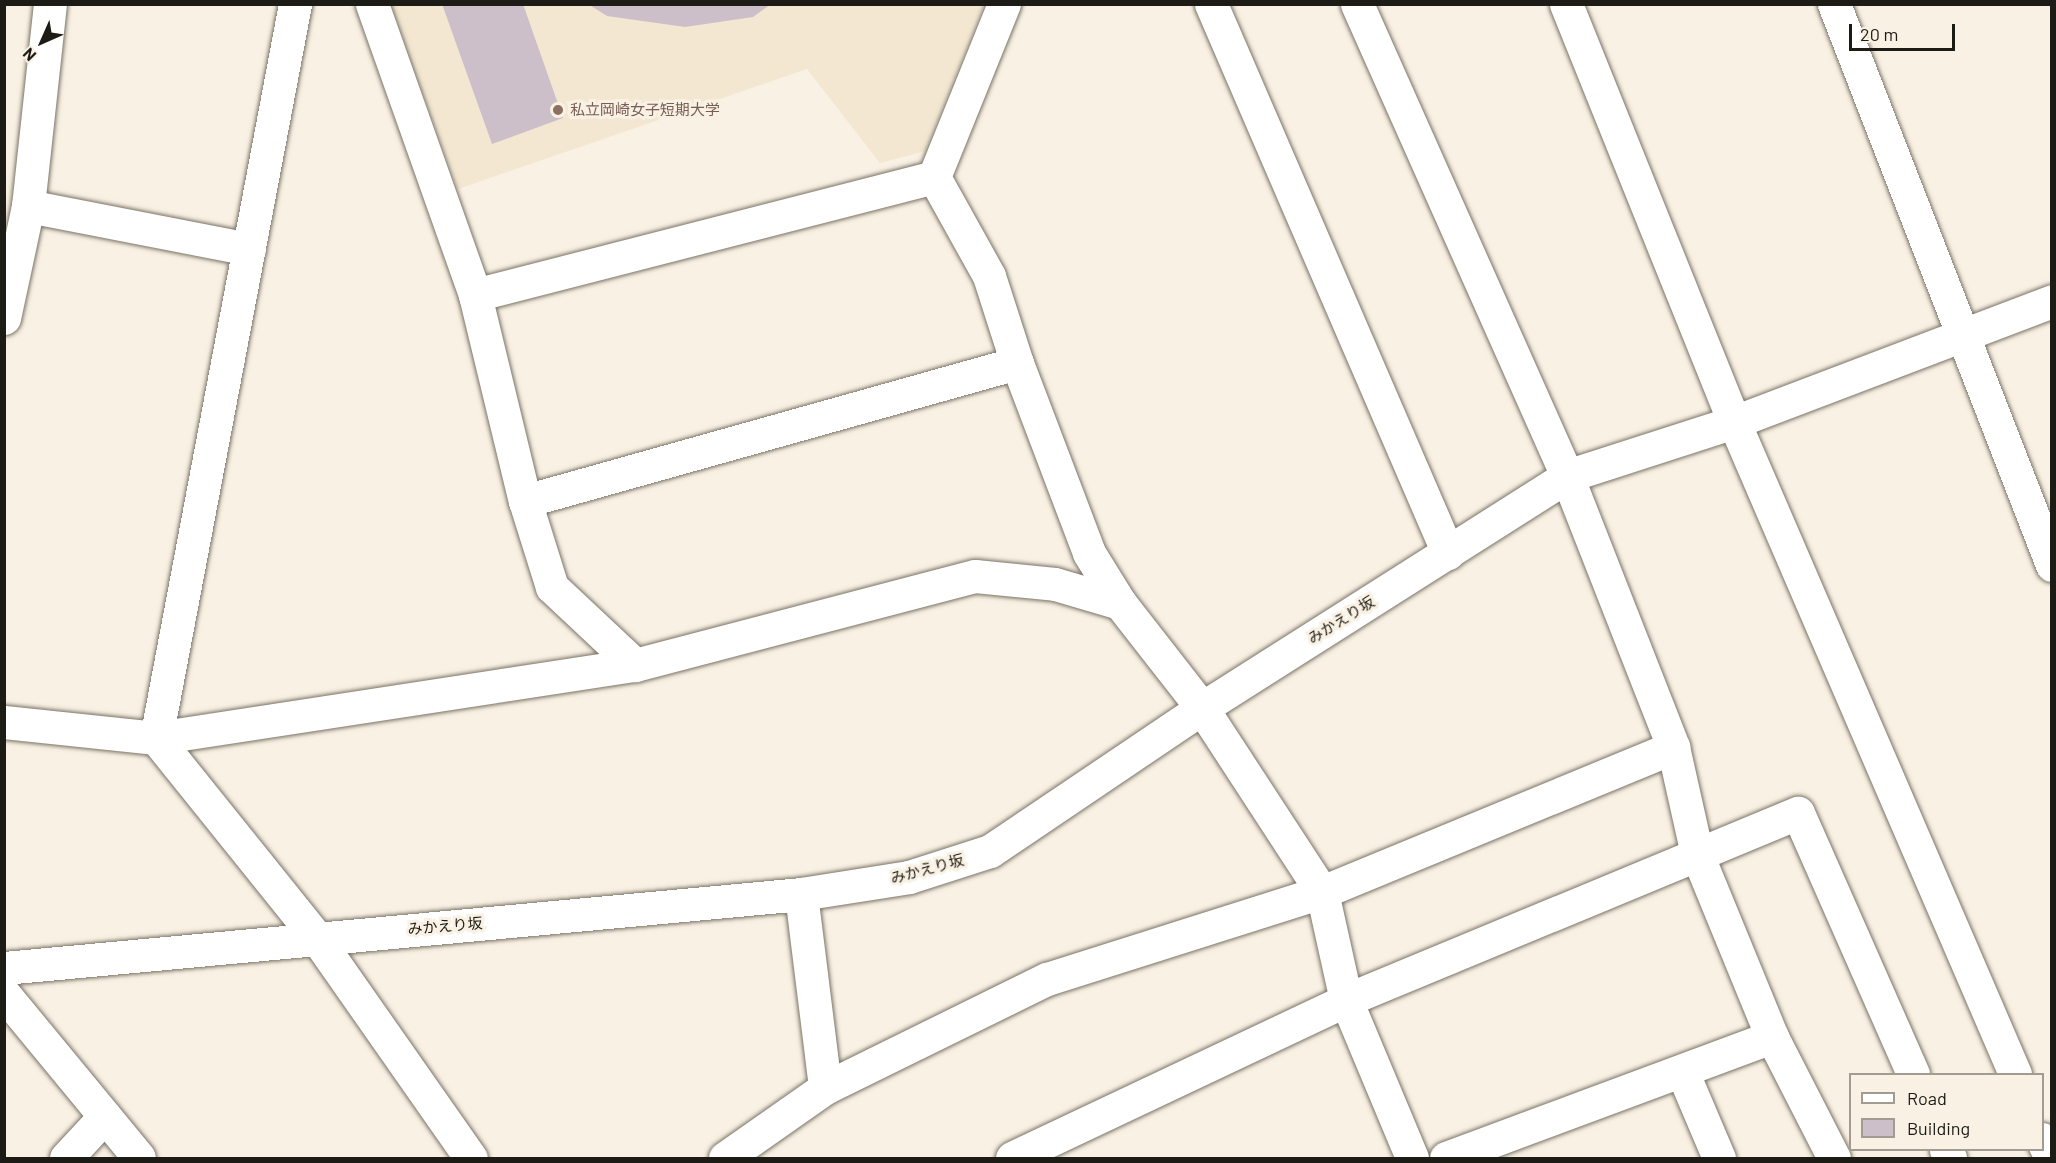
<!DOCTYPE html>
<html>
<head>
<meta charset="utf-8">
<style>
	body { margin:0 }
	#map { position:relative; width:2056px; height:1163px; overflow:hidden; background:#f9f1e3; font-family:Barlow,"Noto Sans JP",sans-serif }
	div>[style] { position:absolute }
	.built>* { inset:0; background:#f3e7d2 }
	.building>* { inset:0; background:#cdbfc9 }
	.roads { filter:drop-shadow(0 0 2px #7a7367) drop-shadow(0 0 2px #7a7367) }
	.minor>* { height:33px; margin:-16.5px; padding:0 16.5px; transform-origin:16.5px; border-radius:16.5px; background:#fff }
	.dots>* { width:16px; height:16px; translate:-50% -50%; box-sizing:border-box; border:3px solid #f9f1e3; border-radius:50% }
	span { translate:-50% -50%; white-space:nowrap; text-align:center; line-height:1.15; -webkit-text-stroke:6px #f9f1e3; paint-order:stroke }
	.education-label { font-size:15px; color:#785e54 }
	.left { translate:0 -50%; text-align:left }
	.street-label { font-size:15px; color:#1d1b15 }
	.frame { position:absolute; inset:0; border:6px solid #1d1b15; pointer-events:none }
	.legend { position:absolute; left:1849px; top:1073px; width:195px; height:78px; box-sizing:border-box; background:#f9f1e3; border:2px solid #a19b91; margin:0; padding:8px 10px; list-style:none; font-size:18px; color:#1d1b15 }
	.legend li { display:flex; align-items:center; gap:12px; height:30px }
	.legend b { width:30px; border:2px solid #a19b91 }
	.north { position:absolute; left:12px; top:12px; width:60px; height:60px; -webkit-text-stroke:4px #f9f1e3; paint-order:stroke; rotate:225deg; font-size:16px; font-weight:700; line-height:24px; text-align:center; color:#1d1b15 }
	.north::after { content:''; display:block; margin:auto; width:21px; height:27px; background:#1d1b15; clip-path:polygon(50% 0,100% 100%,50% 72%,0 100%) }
	.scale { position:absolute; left:1849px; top:24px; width:106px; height:27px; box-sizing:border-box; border:3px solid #1d1b15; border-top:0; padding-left:8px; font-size:18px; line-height:21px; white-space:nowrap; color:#1d1b15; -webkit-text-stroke:4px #f9f1e3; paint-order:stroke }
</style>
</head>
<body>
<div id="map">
	<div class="built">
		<i style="clip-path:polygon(391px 5px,984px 5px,925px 151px,880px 163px,807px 69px,458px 189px)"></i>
	</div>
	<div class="building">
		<i style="clip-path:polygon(442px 4px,523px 4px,563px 118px,492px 144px)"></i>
		<i style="clip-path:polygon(588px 4px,771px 4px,753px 17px,685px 27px,607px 16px)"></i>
	</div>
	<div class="roads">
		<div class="minor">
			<i style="left:295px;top:4px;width:747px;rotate:100.72deg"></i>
			<i style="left:156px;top:738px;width:255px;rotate:51.2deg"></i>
			<i style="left:316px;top:937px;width:270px;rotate:55deg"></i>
			<i style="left:372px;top:4px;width:309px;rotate:70.5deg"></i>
			<i style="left:475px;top:295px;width:212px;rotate:76.4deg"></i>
			<i style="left:525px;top:501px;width:90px;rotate:72.6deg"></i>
			<i style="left:552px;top:587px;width:114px;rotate:43.2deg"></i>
			<i style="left:1211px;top:4px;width:598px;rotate:66.65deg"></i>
			<i style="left:1357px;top:4px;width:517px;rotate:66.01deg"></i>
			<i style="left:1567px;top:476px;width:291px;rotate:68.6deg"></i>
			<i style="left:1673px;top:747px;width:110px;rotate:77.4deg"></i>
			<i style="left:1697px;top:854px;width:198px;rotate:67.7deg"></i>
			<i style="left:1772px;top:1037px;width:136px;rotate:62.9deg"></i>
			<i style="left:1566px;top:4px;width:450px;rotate:68.1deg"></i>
			<i style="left:1734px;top:422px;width:710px;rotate:66.68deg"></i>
			<i style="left:1834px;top:4px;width:602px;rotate:68.76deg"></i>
			<i style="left:934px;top:177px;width:113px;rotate:60.9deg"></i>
			<i style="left:989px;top:276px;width:91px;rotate:72.2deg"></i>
			<i style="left:1017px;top:363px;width:203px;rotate:69.2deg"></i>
			<i style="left:1089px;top:553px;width:59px;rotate:58.2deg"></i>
			<i style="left:1120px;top:603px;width:133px;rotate:52deg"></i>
			<i style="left:1202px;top:708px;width:220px;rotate:56.9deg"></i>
			<i style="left:1322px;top:892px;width:111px;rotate:77.5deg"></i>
			<i style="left:1346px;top:1000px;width:171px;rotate:67.3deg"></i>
			<i style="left:934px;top:177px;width:187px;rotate:-68deg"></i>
			<i style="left:28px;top:206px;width:225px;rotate:11deg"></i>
			<i style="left:475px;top:295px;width:474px;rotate:-14.4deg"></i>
			<i style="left:4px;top:318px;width:115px;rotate:-77.9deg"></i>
			<i style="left:28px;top:206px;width:203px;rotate:-83.8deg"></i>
			<i style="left:525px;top:501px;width:511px;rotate:-15.67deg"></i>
			<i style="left:4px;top:722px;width:153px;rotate:6deg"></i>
			<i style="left:156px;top:738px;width:485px;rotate:-8.7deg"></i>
			<i style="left:635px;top:665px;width:351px;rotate:-14.7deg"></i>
			<i style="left:975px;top:576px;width:80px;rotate:5.7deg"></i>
			<i style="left:1055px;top:584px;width:68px;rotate:16.3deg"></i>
			<i style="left:801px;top:894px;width:195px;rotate:82.9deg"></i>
			<i style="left:4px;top:968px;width:800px;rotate:-5.3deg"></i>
			<i style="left:801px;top:894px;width:109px;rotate:-8.9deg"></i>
			<i style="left:909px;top:877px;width:85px;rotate:-17.8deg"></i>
			<i style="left:990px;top:851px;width:256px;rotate:-34deg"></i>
			<i style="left:1202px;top:708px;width:432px;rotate:-32.4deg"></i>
			<i style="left:1567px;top:476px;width:176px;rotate:-17.9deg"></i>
			<i style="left:1734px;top:422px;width:340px;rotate:-20.8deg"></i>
			<i style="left:4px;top:994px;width:212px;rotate:50.5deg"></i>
			<i style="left:1682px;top:1071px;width:95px;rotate:67deg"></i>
			<i style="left:2042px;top:1139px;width:21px;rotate:65deg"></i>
			<i style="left:1946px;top:1150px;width:9px;rotate:63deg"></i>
			<i style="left:66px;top:1158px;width:57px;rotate:-47.1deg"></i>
			<i style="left:725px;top:1158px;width:122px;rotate:-35deg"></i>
			<i style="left:825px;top:1088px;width:247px;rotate:-26.2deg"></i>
			<i style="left:1047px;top:979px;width:288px;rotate:-17.6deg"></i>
			<i style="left:1322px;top:892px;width:380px;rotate:-22.4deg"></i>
			<i style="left:1012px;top:1158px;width:369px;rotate:-25.3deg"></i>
			<i style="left:1346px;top:1000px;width:489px;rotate:-22.5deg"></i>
			<i style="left:1798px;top:813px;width:285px;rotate:66.2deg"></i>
			<i style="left:1446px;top:1158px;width:348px;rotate:-20.4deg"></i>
		</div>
	</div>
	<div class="dots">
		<i style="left:558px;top:110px;background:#8d6e63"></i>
	</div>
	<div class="education-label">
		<span class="left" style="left:570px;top:110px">私立岡崎女子短期大学</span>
	</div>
	<div class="street-label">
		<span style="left:1341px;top:620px;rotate:-32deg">みかえり坂</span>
		<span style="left:927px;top:869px;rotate:-15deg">みかえり坂</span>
		<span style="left:445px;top:926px;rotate:-5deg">みかえり坂</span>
	</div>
	<div class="frame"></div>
	<ul class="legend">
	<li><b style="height:8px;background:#fff"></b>Road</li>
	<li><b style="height:16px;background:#cdbfc9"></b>Building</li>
	</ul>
	<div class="north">N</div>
	<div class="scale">20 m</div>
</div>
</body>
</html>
